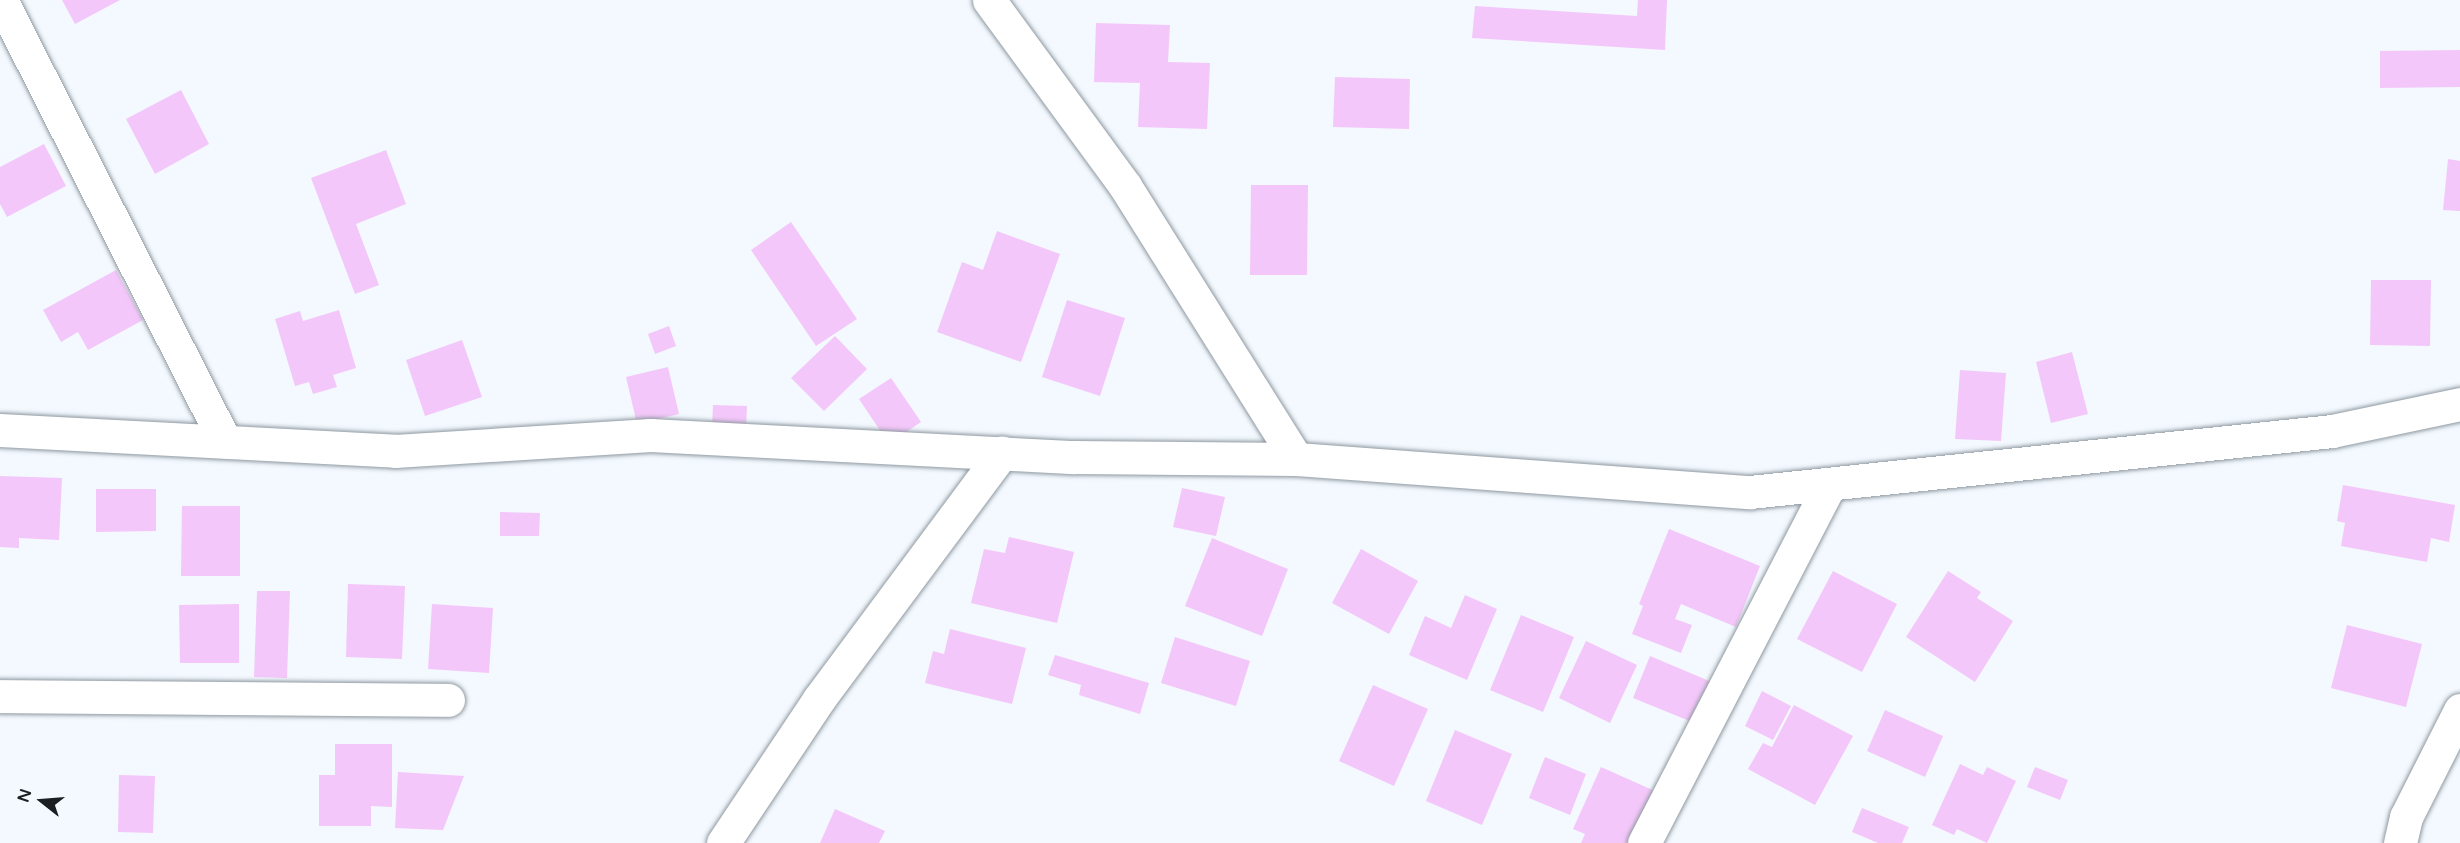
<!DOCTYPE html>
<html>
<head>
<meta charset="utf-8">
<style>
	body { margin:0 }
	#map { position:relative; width:2460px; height:843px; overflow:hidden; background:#f3f9fe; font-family:"Varela Round",sans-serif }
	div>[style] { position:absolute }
	.building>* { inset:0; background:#f4c7fa }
	.roads { filter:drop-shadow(0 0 2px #8f98a1) drop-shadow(0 0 2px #8f98a1) }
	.minor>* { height:33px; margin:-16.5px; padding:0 16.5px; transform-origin:16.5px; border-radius:16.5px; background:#fff }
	span { translate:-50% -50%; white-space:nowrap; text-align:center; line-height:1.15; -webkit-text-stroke:5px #f3f9fe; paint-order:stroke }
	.north { position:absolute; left:12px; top:771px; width:60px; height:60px; -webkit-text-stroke:4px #f3f9fe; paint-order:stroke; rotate:287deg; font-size:16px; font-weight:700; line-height:24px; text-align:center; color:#1c1f22 }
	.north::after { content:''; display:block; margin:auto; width:21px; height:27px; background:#1c1f22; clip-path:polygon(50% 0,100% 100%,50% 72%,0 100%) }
</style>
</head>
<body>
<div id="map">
	<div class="building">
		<i style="clip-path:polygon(62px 0,120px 0,75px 24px)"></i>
		<i style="clip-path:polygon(1638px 0,1667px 0,1665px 50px,1472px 38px,1475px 6px,1637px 16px)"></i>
		<i style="clip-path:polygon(1096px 23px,1170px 25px,1168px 62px,1210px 63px,1207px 129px,1138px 127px,1140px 83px,1094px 82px)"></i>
		<i style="clip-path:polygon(2460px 50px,2460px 87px,2380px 88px,2380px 51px)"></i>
		<i style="clip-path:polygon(1335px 77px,1410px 79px,1409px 129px,1333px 127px)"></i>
		<i style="clip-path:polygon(181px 90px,209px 144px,155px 174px,126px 119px)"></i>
		<i style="clip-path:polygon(44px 144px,66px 186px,7px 217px,0 204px,0 167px)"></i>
		<i style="clip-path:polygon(386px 150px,406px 204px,356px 224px,379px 285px,355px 294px,311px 178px)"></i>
		<i style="clip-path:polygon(2448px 159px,2460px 161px,2460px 211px,2443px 210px)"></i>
		<i style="clip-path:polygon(1251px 185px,1308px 185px,1307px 275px,1250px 275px)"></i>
		<i style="clip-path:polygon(791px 222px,857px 319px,816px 346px,751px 250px)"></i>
		<i style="clip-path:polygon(997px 231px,1060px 254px,1021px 362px,937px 332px,962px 262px,983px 270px)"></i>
		<i style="clip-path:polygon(116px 270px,143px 320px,88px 350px,78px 332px,61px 342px,43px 310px)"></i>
		<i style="clip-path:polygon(2371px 280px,2431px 280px,2430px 346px,2370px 345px)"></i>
		<i style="clip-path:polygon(1067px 300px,1125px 318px,1100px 396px,1042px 377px)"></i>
		<i style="clip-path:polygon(339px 310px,356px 368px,333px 375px,337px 387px,313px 394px,309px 382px,295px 386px,275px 319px,300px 311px,303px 321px)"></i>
		<i style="clip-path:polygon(669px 326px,676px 346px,655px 354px,648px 334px)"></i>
		<i style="clip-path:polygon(835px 336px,867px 369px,824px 411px,791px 378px)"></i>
		<i style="clip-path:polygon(462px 340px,482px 397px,425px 416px,406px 360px)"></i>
		<i style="clip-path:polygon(2072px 352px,2088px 414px,2051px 423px,2036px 362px)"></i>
		<i style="clip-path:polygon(668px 367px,679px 414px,637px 424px,626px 377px)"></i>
		<i style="clip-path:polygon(1960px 370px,2006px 373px,2001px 441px,1955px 439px)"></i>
		<i style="clip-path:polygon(891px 378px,921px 422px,889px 444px,859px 399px)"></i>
		<i style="clip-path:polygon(713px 405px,747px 406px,746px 428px,712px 427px)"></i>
		<i style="clip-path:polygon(0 476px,62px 478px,59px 540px,19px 538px,19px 548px,0 547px)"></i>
		<i style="clip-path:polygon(2343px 485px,2455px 505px,2449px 542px,2431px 538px,2427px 562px,2341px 546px,2345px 523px,2337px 521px)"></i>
		<i style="clip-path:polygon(1182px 488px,1225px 497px,1216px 536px,1173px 527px)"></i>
		<i style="clip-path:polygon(96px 489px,156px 489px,156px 531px,96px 532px)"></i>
		<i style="clip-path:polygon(182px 506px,240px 506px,240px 576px,181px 576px)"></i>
		<i style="clip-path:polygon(500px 512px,540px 513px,539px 536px,500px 536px)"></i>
		<i style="clip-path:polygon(1669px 529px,1760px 566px,1736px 627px,1681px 604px,1675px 619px,1692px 625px,1681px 653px,1632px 634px,1643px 606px,1639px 604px)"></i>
		<i style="clip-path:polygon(1009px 537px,1074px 552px,1057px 623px,971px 603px,984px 549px,1005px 553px)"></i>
		<i style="clip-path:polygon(1212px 538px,1288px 569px,1262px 636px,1185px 606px)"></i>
		<i style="clip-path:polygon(1361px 549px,1418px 581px,1389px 634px,1332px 603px)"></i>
		<i style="clip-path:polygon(1833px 571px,1897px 604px,1862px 672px,1797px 639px)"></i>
		<i style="clip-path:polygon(1948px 571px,1981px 592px,1977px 598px,2013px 621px,1975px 682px,1906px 637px)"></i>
		<i style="clip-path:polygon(348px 584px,405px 586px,402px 659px,346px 657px)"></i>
		<i style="clip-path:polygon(257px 591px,290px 591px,287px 678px,254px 677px)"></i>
		<i style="clip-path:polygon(1465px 595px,1497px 609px,1467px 680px,1409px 655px,1425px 616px,1451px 628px)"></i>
		<i style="clip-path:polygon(239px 604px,239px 663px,180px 663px,179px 605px)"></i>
		<i style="clip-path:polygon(432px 604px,493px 608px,489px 673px,428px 669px)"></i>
		<i style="clip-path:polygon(1521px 615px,1574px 637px,1543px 712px,1490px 690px)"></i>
		<i style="clip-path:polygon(2347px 625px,2422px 644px,2406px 707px,2331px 688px)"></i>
		<i style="clip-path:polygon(950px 629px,1026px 648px,1012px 704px,925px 683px,933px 651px,944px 654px)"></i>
		<i style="clip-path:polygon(1175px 637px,1250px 661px,1236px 706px,1161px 683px)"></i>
		<i style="clip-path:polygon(1586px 641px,1637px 665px,1610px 723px,1559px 698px)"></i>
		<i style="clip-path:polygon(1055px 655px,1149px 683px,1140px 714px,1079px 695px,1081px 685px,1048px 675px)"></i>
		<i style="clip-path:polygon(1650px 656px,1714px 683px,1697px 724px,1633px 698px)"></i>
		<i style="clip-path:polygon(1373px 685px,1428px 709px,1394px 786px,1339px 761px)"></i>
		<i style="clip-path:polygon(1762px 691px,1791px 706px,1773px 740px,1745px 726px)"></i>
		<i style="clip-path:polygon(1794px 705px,1853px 736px,1815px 805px,1748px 769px,1763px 743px,1772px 747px)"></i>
		<i style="clip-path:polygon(1885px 710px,1943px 736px,1925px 777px,1867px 751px)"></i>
		<i style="clip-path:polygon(1455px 730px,1512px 754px,1482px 825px,1426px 801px)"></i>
		<i style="clip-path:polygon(335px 744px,392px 744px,392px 807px,371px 806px,371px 826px,319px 826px,319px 775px,335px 775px)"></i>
		<i style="clip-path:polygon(1545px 757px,1586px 774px,1570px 815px,1529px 798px)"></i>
		<i style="clip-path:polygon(1960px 764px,1983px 775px,1987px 767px,2016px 781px,1987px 843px,1957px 829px,1954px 835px,1932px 825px)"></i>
		<i style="clip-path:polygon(1601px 767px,1657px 792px,1634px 843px,1581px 843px,1585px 834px,1573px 829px)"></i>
		<i style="clip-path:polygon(2035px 767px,2068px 780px,2060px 800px,2027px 787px)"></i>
		<i style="clip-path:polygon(398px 772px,464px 776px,443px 830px,395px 828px)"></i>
		<i style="clip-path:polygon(119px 775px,155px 776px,153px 833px,118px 832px)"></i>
		<i style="clip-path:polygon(1862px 808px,1909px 827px,1902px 843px,1878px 843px,1852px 832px)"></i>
		<i style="clip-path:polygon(835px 809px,885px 831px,879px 843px,820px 843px)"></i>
	</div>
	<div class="roads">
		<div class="minor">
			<i style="left:1px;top:0;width:495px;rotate:63.1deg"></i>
			<i style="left:989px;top:0;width:230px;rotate:53.8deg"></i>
			<i style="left:1125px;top:186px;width:322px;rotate:57.9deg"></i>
			<i style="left:0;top:430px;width:396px;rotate:3deg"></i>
			<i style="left:395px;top:451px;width:256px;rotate:-3.6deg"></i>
			<i style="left:650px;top:435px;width:425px;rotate:3deg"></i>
			<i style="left:1074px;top:457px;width:222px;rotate:0.5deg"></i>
			<i style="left:1296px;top:459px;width:455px;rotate:4.2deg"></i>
			<i style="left:1750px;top:492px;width:585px;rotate:-5.98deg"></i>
			<i style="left:2332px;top:431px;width:131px;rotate:-11.9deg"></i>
			<i style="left:0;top:696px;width:448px;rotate:0.5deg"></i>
			<i style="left:723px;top:843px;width:173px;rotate:-56.3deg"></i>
			<i style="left:819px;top:699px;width:307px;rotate:-53.4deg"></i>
			<i style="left:1644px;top:843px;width:404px;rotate:-62.6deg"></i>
			<i style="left:2400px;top:843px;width:27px;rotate:-77deg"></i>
			<i style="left:2406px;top:817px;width:120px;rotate:-63.2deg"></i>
		</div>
	</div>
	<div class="north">N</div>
</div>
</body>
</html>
